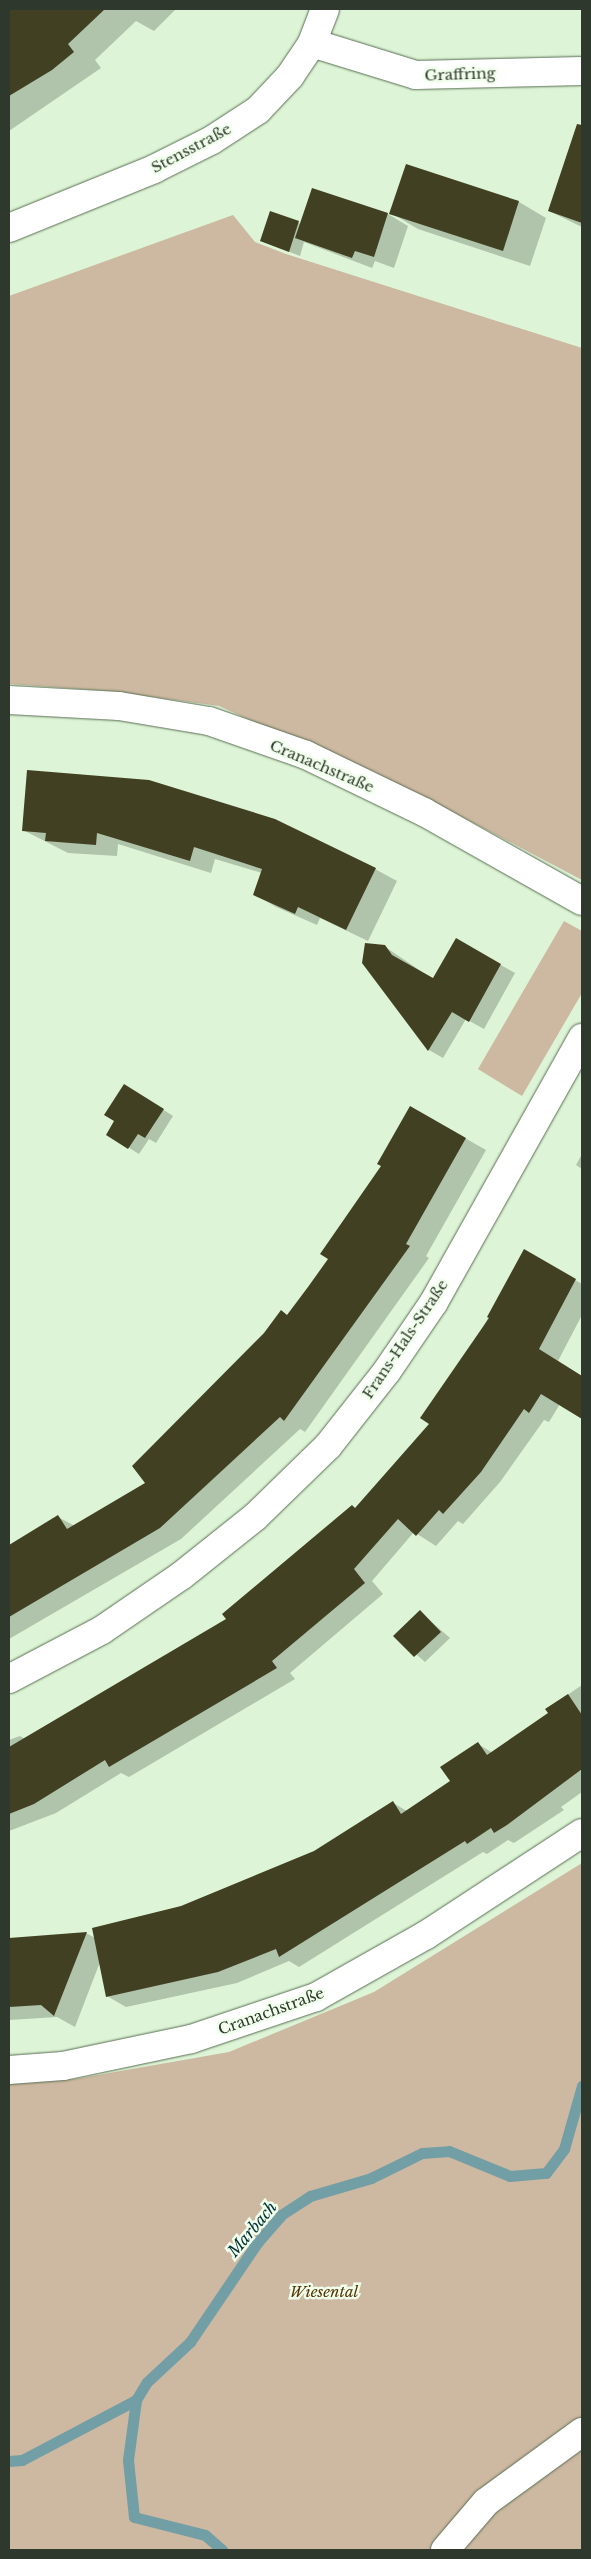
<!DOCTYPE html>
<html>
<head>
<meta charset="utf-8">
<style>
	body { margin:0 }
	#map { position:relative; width:591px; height:2559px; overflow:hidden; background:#ddf4d6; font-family:"Libre Baskerville",serif }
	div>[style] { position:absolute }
	.green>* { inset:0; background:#cdb8a1 }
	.shadow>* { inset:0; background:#0003 }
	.stream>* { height:11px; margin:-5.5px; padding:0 5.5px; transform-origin:5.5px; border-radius:5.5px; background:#729fa5 }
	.building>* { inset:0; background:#424022 }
	.roads { filter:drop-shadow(0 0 1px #596d53) drop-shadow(0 0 1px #596d53) }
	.minor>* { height:28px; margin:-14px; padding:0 14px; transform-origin:14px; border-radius:14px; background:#fff }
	span { translate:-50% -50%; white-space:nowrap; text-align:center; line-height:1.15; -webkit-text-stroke:5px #f0feec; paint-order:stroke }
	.street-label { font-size:15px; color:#2f382c }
	.park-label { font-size:15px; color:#573400; font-style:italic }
	.water-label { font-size:16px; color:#023136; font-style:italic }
	.frame { position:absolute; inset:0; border:10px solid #2f382c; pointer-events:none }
</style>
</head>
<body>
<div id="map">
	<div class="green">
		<i style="clip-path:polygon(233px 215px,255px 242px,286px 254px,582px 348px,582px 880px,447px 809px,219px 706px,107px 691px,9px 684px,9px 296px)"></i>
		<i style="clip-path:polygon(564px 921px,582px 931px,582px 993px,522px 1096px,478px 1069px)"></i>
		<i style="clip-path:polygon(582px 1863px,582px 2550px,9px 2550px,9px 2083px,75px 2079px,229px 2052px,374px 1992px)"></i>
	</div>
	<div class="shadow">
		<i style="clip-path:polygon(9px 9px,176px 9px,154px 31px,136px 21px,95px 60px,101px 68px,9px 131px)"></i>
		<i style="clip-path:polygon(568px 153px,582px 158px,582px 227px,549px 211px)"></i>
		<i style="clip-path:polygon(312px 190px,388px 214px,408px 226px,394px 268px,375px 261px,372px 268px,304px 242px,300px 256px,261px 241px,270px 212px,301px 224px)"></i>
		<i style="clip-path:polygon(519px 202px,546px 218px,530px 266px,418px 229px,391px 213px)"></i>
		<i style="clip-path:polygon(28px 771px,375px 869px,397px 881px,368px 941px,320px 918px,317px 925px,276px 907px,254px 894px,262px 873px,215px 859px,211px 873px,118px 844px,117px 856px,68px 853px,23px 830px)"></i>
		<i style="clip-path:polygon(457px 940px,515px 973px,484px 1029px,466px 1019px,443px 1058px,429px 1050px,384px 946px,434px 980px)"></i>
		<i style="clip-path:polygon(134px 1091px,173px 1116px,156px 1143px,149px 1139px,139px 1154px,107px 1134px)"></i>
		<i style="clip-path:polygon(410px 1107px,486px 1150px,426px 1256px,429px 1258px,305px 1432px,300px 1429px,181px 1539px,9px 1639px,9px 1546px,58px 1517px,75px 1526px,147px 1483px,288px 1316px,329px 1259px,383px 1166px)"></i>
		<i style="clip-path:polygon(582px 1154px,582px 1169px,576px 1165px)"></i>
		<i style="clip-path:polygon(525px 1251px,582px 1284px,582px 1315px,558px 1361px,582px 1376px,582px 1417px,560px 1404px,549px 1422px,544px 1420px,500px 1482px,463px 1524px,458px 1521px,436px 1546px,414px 1532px,372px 1581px,383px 1594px,290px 1673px,295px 1679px,129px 1777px,121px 1773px,56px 1813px,9px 1831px,9px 1740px,20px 1736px,25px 1739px,228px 1619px,356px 1509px,430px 1423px)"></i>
		<i style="clip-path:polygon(420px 1612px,450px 1638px,425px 1662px,395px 1636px)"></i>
		<i style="clip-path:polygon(582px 1685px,582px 1792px,561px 1807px,564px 1810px,514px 1843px,508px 1840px,487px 1854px,483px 1852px,299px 1967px,289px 1961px,237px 1983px,126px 2007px,107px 1996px,100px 1962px,75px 2027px,57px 2017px,9px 2020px,9px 1939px,86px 1933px,95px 1938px,182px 1907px,315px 1852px,393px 1803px,407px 1811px,452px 1781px,478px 1744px,493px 1753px,550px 1714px,547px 1709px)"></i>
	</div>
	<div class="stream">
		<i style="left:136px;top:2400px;width:61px;rotate:97.6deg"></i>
		<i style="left:128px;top:2460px;width:57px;rotate:84deg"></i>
		<i style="left:134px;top:2517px;width:73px;rotate:14.2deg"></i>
		<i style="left:205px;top:2535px;width:23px;rotate:41deg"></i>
		<i style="left:9px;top:2461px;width:13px;rotate:-4deg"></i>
		<i style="left:22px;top:2460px;width:129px;rotate:-27.8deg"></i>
		<i style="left:136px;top:2400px;width:21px;rotate:-59deg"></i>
		<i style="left:147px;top:2382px;width:59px;rotate:-42.9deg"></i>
		<i style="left:190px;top:2342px;width:120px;rotate:-55.9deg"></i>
		<i style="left:257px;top:2243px;width:37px;rotate:-49deg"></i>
		<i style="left:281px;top:2215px;width:35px;rotate:-33deg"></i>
		<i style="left:310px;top:2196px;width:64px;rotate:-16.4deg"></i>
		<i style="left:371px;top:2178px;width:57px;rotate:-26.1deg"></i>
		<i style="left:422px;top:2153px;width:27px;rotate:-4deg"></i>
		<i style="left:449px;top:2151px;width:66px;rotate:22.3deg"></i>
		<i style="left:510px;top:2176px;width:36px;rotate:-5deg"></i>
		<i style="left:546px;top:2173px;width:30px;rotate:-53deg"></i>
		<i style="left:564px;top:2149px;width:66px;rotate:-74.1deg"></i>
	</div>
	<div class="building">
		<i style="clip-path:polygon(9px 9px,105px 9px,68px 44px,74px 52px,52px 70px,9px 96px)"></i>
		<i style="clip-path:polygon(577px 124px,582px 125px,582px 223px,548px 211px)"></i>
		<i style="clip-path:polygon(406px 164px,519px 201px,503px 251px,389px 214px)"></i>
		<i style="clip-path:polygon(312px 188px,388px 213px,374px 257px,355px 251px,352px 258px,295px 238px)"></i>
		<i style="clip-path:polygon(270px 211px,299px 221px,289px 252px,260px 241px)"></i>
		<i style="clip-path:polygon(27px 770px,149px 780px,275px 819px,376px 868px,346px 930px,298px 907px,295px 914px,253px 895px,262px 869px,194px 847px,190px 861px,97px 833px,96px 845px,45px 841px,46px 833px,22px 831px)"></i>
		<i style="clip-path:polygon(456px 938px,501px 964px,469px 1022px,452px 1012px,428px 1051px,362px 963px,365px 943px,385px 945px,392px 955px,433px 978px)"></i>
		<i style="clip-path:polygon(124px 1084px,164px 1109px,145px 1138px,138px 1134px,128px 1149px,106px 1135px,114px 1121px,104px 1115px)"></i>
		<i style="clip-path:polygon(410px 1106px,466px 1138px,406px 1244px,410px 1246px,284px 1421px,280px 1417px,160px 1528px,9px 1617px,9px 1545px,58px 1515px,67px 1529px,145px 1483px,132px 1466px,264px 1333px,281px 1310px,287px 1315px,308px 1287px,328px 1259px,320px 1254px,381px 1166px,377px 1164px)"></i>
		<i style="clip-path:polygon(524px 1249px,576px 1279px,539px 1349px,582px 1376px,582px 1419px,541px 1394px,529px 1413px,524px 1409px,481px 1472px,443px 1514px,439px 1510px,416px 1536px,398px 1519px,354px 1569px,365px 1583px,272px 1661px,277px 1668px,109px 1767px,105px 1760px,34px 1804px,9px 1814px,9px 1747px,226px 1619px,222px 1614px,352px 1505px,355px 1508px,429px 1424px,420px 1418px,489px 1318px,487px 1317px)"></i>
		<i style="clip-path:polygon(420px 1610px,441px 1632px,414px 1657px,393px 1636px)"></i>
		<i style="clip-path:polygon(568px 1694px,582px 1715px,582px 1769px,507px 1825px,494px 1833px,491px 1828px,467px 1844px,465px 1841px,279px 1957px,276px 1949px,218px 1972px,106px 1997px,92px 1928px,181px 1906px,314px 1851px,393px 1801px,401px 1814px,450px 1781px,440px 1767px,478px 1742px,487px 1755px,548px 1713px,545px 1709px)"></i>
		<i style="clip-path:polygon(87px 1932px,54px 2016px,41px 2005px,9px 2007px,9px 1938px)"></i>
	</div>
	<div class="roads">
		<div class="minor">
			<i style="left:312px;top:43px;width:109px;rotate:17.1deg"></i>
			<i style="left:416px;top:75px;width:166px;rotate:-1.4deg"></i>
			<i style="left:9px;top:228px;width:157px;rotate:-22.1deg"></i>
			<i style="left:154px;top:169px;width:65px;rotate:-26.6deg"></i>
			<i style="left:212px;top:140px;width:55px;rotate:-33.1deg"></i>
			<i style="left:258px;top:110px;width:47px;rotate:-46.7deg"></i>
			<i style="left:290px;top:76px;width:40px;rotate:-56deg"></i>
			<i style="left:312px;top:43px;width:36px;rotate:-69deg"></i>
			<i style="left:9px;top:700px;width:110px;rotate:3.1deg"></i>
			<i style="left:119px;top:706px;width:91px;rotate:9.5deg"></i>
			<i style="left:209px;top:721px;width:103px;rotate:19.3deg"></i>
			<i style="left:306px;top:755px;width:131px;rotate:25.8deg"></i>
			<i style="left:424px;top:812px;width:181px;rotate:29.4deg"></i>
			<i style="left:9px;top:1679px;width:105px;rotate:-27.8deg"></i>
			<i style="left:102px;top:1630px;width:96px;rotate:-34.4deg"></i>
			<i style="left:181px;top:1576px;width:95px;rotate:-38.6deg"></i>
			<i style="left:255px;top:1517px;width:102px;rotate:-44.2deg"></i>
			<i style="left:328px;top:1446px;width:95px;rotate:-51.8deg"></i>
			<i style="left:387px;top:1371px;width:83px;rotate:-55.7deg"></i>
			<i style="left:434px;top:1302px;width:303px;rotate:-60.7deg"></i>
			<i style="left:9px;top:2070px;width:54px;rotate:-4.2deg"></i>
			<i style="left:63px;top:2066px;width:131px;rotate:-11.9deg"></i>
			<i style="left:191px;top:2039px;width:132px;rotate:-18.6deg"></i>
			<i style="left:316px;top:1997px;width:126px;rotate:-29.4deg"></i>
			<i style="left:426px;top:1935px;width:186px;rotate:-33.2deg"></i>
			<i style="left:445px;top:2550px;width:63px;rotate:-49.5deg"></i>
			<i style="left:486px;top:2502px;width:119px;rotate:-36.1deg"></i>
		</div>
	</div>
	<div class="street-label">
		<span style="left:460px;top:74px;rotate:-2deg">Graffring</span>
		<span style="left:191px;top:148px;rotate:-28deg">Stensstraße</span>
		<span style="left:322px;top:766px;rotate:23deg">Cranachstraße</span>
		<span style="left:405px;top:1339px;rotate:-56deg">Frans-Hals-Straße</span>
		<span style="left:271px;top:2011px;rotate:-20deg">Cranachstraße</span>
	</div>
	<div class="park-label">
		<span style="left:324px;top:2292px">Wiesental</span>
	</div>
	<div class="water-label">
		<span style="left:252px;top:2229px;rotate:-50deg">Marbach</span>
	</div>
	<div class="frame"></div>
</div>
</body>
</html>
